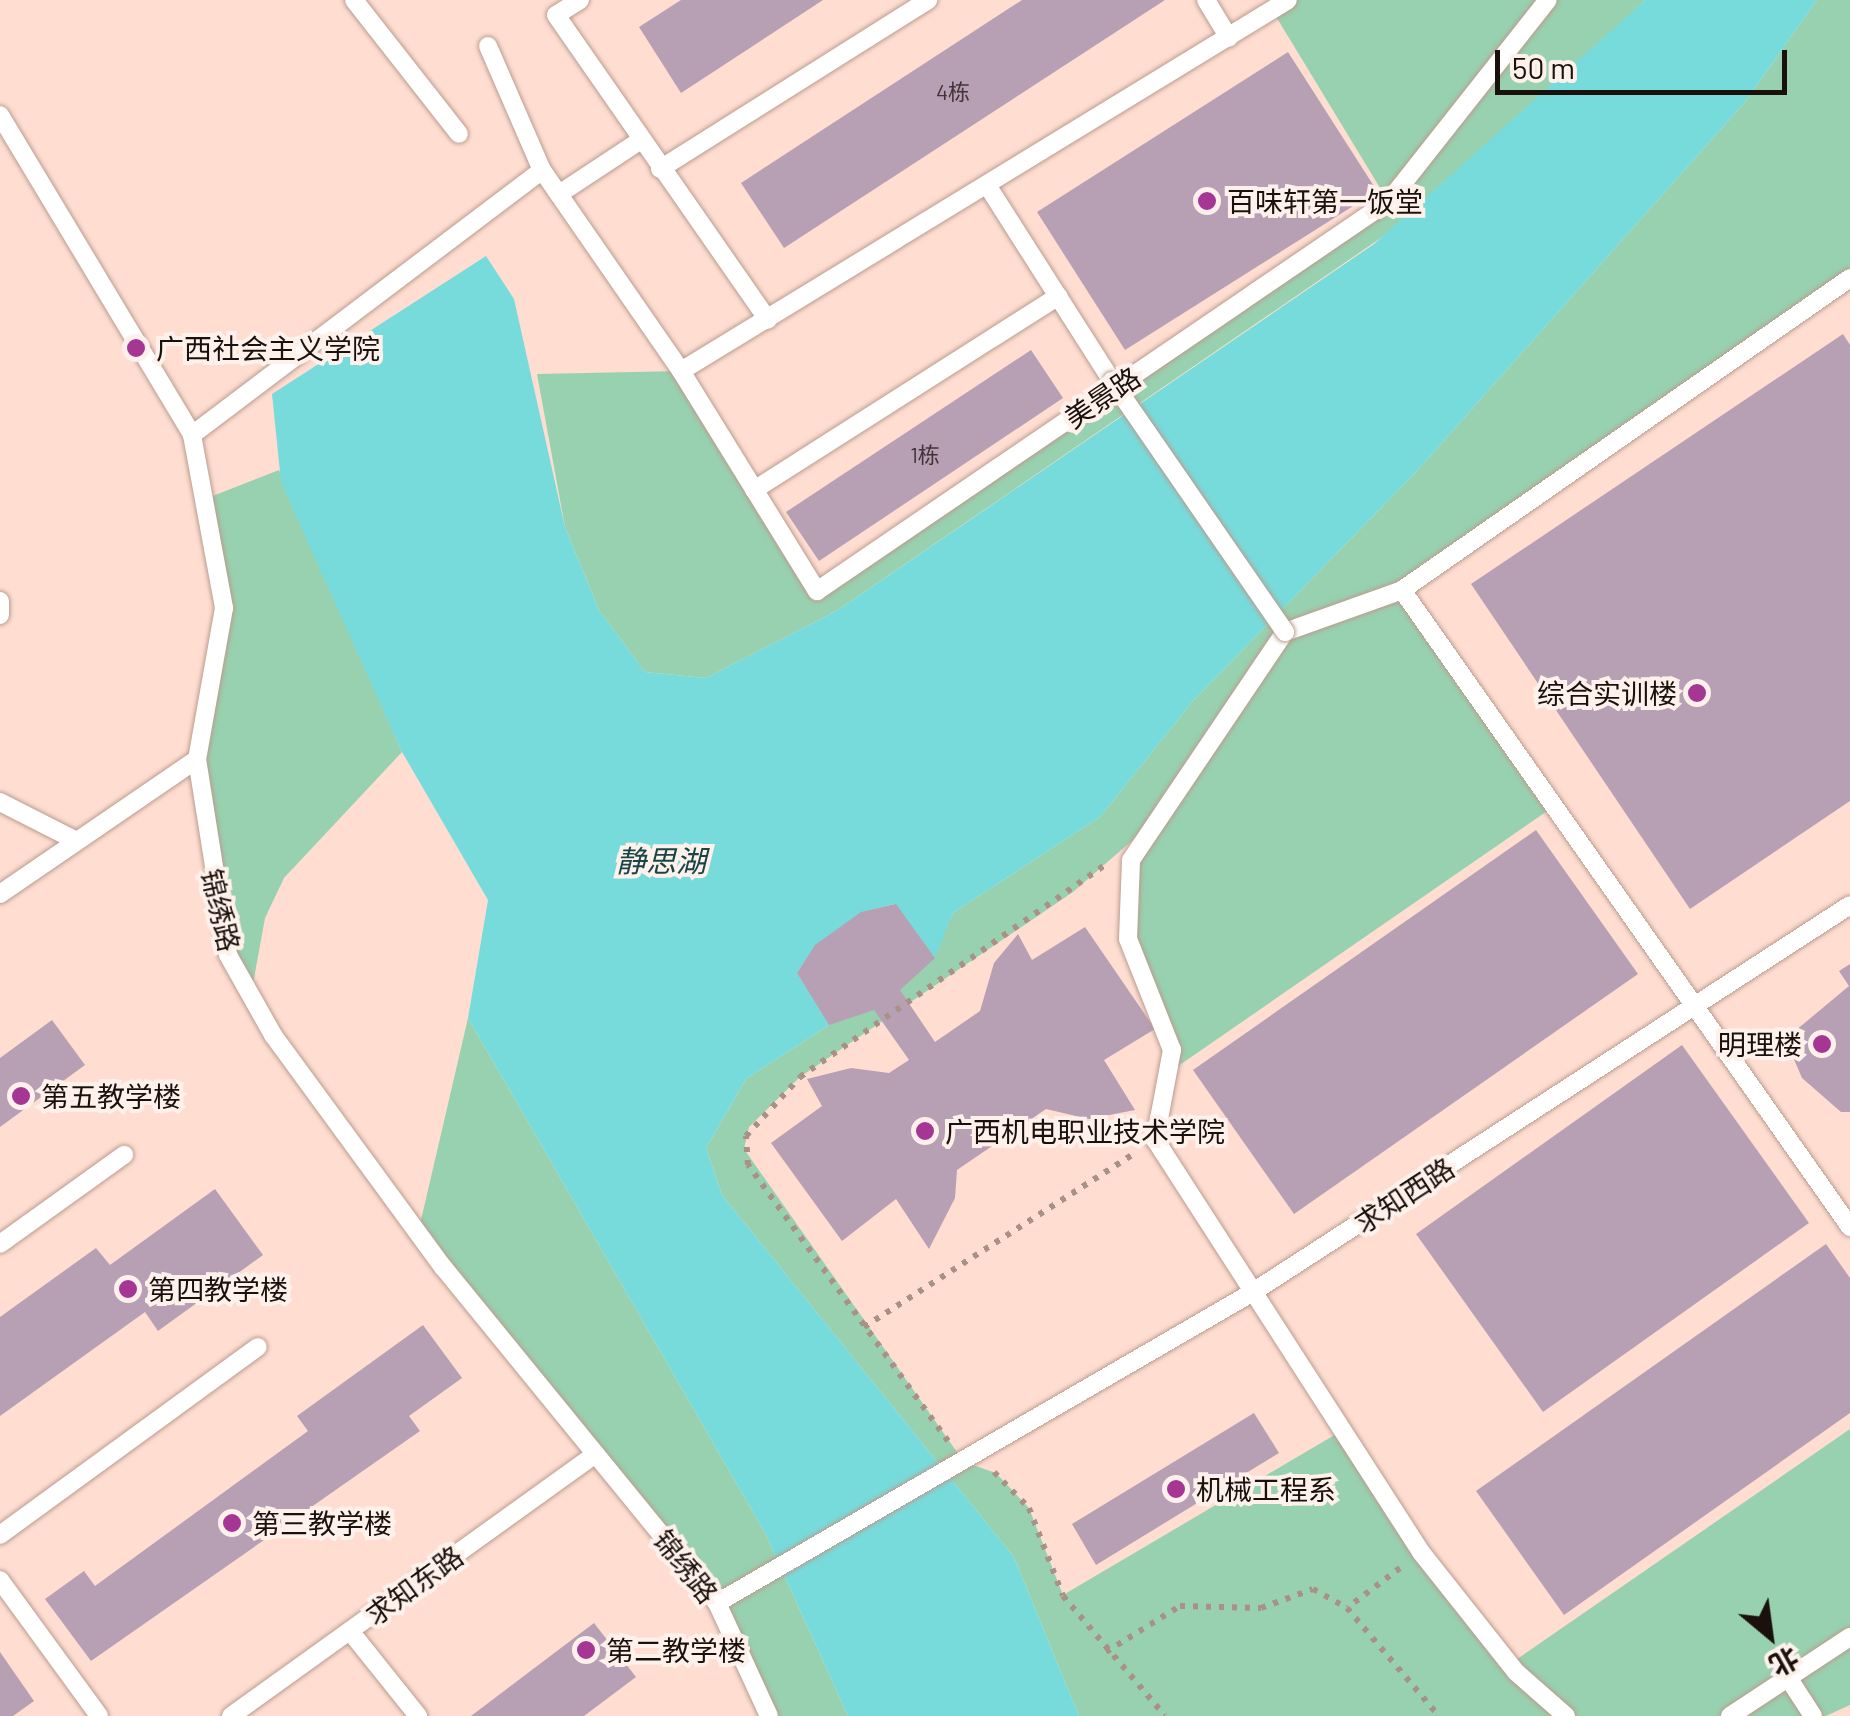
<!DOCTYPE html>
<html>
<head>
<meta charset="utf-8">
<style>
	body { margin:0 }
	#map { position:relative; width:1850px; height:1716px; overflow:hidden; background:#ffded1; font-family:Barlow,"Noto Sans SC",sans-serif }
	div>[style] { position:absolute }
	.green>* { inset:0; background:#98d1af }
	.water>* { inset:0; background:#78dbdb }
	.building>* { inset:0; background:#b79fb4 }
	.path>* { height:6px; margin-top:-3px; transform-origin:0; background:repeating-linear-gradient(90deg,#a99187 0 5px,transparent 0 13px) }
	.roads { filter:drop-shadow(0 0 2px #ba9c8f) drop-shadow(0 0 2px #ba9c8f) }
	.service>* { height:18px; margin:-9px; padding:0 9px; transform-origin:9px; border-radius:9px; background:#fff }
	.bridges { filter:drop-shadow(0 0 2px #ba9c8f) drop-shadow(0 0 2px #ba9c8f) }
	.service-bridge>* { height:18px; margin:-9px; padding:0 9px; transform-origin:9px; border-radius:9px; background:#fff }
	.dots>* { width:28px; height:28px; translate:-50% -50%; box-sizing:border-box; border:5px solid #fef0eb; border-radius:50% }
	span { translate:-50% -50%; white-space:nowrap; text-align:center; line-height:1.15; -webkit-text-stroke:8px #fef0eb; paint-order:stroke }
	.number-label { font-size:22px; color:#423436 }
	.number-label span { -webkit-text-stroke-width:0 }
	.poi-label { font-size:28px; color:#1b110c }
	.left { translate:0 -50%; text-align:left }
	.right { translate:-100% -50%; text-align:right }
	.street-label { font-size:28px; color:#1b110c }
	.water-label { font-size:30px; color:#184646; font-style:italic }
	.north { position:absolute; left:1720px; top:1586px; width:100px; height:100px; -webkit-text-stroke:8px #fef0eb; paint-order:stroke; rotate:151deg; font-size:28px; font-weight:700; line-height:40px; text-align:center; color:#1b110c }
	.north::after { content:''; display:block; margin:auto; width:35px; height:45px; background:#1b110c; clip-path:polygon(50% 0,100% 100%,50% 72%,0 100%) }
	.scale { position:absolute; left:1495px; top:50px; width:292px; height:45px; box-sizing:border-box; border:5px solid #1b110c; border-top:0; padding-left:12px; font-size:30px; line-height:35px; white-space:nowrap; color:#1b110c; -webkit-text-stroke:8px #fef0eb; paint-order:stroke }
</style>
</head>
<body>
<div id="map">
	<div class="green">
		<i style="clip-path:polygon(1288px 0,1645px 0,1426px 207px,838px 610px,706px 678px,645px 672px,599px 610px,565px 527px,537px 374px,681px 371px,816px 591px,1388px 201px,1272px 10px)"></i>
		<i style="clip-path:polygon(1817px 0,1850px 0,1850px 278px,1402px 590px,1556px 805px,1171px 1071px,1128px 939px,1142px 832px,1073px 892px,800px 1077px,749px 1127px,744px 1149px,964px 1462px,996px 1473px,1029px 1508px,1063px 1595px,1343px 1430px,1510px 1664px,1850px 1429px,1850px 1705px,1826px 1716px,1079px 1716px,1014px 1557px,722px 1195px,706px 1148px,746px 1079px,829px 1025px,797px 973px,861px 912px,896px 904px,934px 957px,953px 913px,1100px 817px,1193px 701px,1416px 472px,1745px 102px)"></i>
		<i style="clip-path:polygon(279px 470px,402px 752px,284px 878px,265px 918px,251px 995px,228px 955px,203px 743px,224px 638px,205px 499px)"></i>
		<i style="clip-path:polygon(468px 1018px,765px 1533px,848px 1716px,769px 1716px,717px 1603px,418px 1233px)"></i>
	</div>
	<div class="water">
		<i style="clip-path:polygon(1645px 0,1817px 0,1745px 102px,1416px 472px,1193px 701px,1100px 817px,953px 913px,935px 958px,895px 904px,862px 912px,815px 946px,797px 973px,829px 1025px,746px 1079px,706px 1148px,722px 1195px,1014px 1557px,1079px 1716px,848px 1716px,765px 1533px,468px 1018px,488px 900px,402px 752px,281px 482px,272px 394px,486px 256px,514px 299px,565px 527px,599px 610px,645px 672px,706px 678px,838px 610px,1374px 244px)"></i>
	</div>
	<div class="building">
		<i style="clip-path:polygon(681px 0,823px 0,681px 93px,639px 27px)"></i>
		<i style="clip-path:polygon(1022px 0,1165px 0,784px 248px,741px 183px)"></i>
		<i style="clip-path:polygon(1288px 52px,1377px 191px,1125px 350px,1037px 212px)"></i>
		<i style="clip-path:polygon(1843px 334px,1850px 345px,1850px 801px,1690px 909px,1471px 584px)"></i>
		<i style="clip-path:polygon(1031px 350px,1063px 398px,819px 561px,786px 512px)"></i>
		<i style="clip-path:polygon(1536px 830px,1638px 974px,1294px 1214px,1193px 1070px)"></i>
		<i style="clip-path:polygon(896px 904px,935px 958px,900px 990px,935px 1042px,980px 1011px,994px 963px,1018px 934px,1032px 960px,1085px 927px,1155px 1029px,1104px 1060px,1135px 1110px,1089px 1119px,1046px 1109px,957px 1170px,955px 1198px,929px 1249px,896px 1199px,842px 1241px,771px 1143px,822px 1106px,807px 1079px,851px 1068px,889px 1073px,909px 1060px,874px 1010px,829px 1025px,797px 973px,815px 945px,861px 912px)"></i>
		<i style="clip-path:polygon(1850px 964px,1850px 1112px,1841px 1112px,1802px 1078px,1793px 1057px,1795px 1031px,1849px 986px,1839px 971px)"></i>
		<i style="clip-path:polygon(52px 1020px,85px 1065px,0 1127px,0 1058px)"></i>
		<i style="clip-path:polygon(1682px 1045px,1809px 1223px,1543px 1412px,1416px 1234px)"></i>
		<i style="clip-path:polygon(215px 1189px,263px 1255px,158px 1331px,145px 1312px,0 1416px,0 1317px,96px 1248px,110px 1265px)"></i>
		<i style="clip-path:polygon(1826px 1244px,1850px 1278px,1850px 1413px,1564px 1615px,1476px 1491px)"></i>
		<i style="clip-path:polygon(423px 1325px,462px 1378px,409px 1416px,420px 1431px,91px 1661px,45px 1599px,84px 1571px,95px 1586px,308px 1431px,297px 1416px)"></i>
		<i style="clip-path:polygon(1254px 1413px,1279px 1453px,1096px 1565px,1072px 1524px)"></i>
		<i style="clip-path:polygon(594px 1623px,636px 1677px,584px 1716px,471px 1716px)"></i>
		<i style="clip-path:polygon(0 1652px,34px 1701px,13px 1716px,0 1716px)"></i>
	</div>
	<div class="path">
		<i style="left:864px;top:1327px;width:320px;rotate:-32.7deg"></i>
		<i style="left:948px;top:1441px;width:341px;rotate:-125.9deg"></i>
		<i style="left:748px;top:1165px;width:29px;rotate:-94deg"></i>
		<i style="left:746px;top:1136px;width:80px;rotate:-47.5deg"></i>
		<i style="left:800px;top:1077px;width:370px;rotate:-34.8deg"></i>
		<i style="left:994px;top:1472px;width:50px;rotate:45.8deg"></i>
		<i style="left:1029px;top:1508px;width:94px;rotate:68.9deg"></i>
		<i style="left:1063px;top:1596px;width:157px;rotate:49.6deg"></i>
		<i style="left:1400px;top:1568px;width:66px;rotate:143deg"></i>
		<i style="left:1347px;top:1608px;width:142px;rotate:49.6deg"></i>
		<i style="left:1106px;top:1652px;width:87px;rotate:-31.9deg"></i>
		<i style="left:1180px;top:1606px;width:81px;rotate:1.4deg"></i>
		<i style="left:1261px;top:1608px;width:55px;rotate:-20.1deg"></i>
		<i style="left:1313px;top:1589px;width:39px;rotate:29deg"></i>
	</div>
	<div class="roads">
		<div class="service">
			<i style="left:354px;top:0;width:170px;rotate:51.9deg"></i>
			<i style="left:580px;top:0;width:28px;rotate:148deg"></i>
			<i style="left:556px;top:15px;width:371px;rotate:55.2deg"></i>
			<i style="left:1206px;top:0;width:44px;rotate:58.8deg"></i>
			<i style="left:488px;top:46px;width:135px;rotate:66.5deg"></i>
			<i style="left:542px;top:170px;width:244px;rotate:55.3deg"></i>
			<i style="left:681px;top:371px;width:711px;rotate:-31.43deg"></i>
			<i style="left:0;top:115px;width:373px;rotate:59deg"></i>
			<i style="left:192px;top:435px;width:176px;rotate:79.5deg"></i>
			<i style="left:224px;top:608px;width:153px;rotate:100.1deg"></i>
			<i style="left:197px;top:759px;width:198px;rotate:81deg"></i>
			<i style="left:228px;top:955px;width:92px;rotate:60.6deg"></i>
			<i style="left:273px;top:1035px;width:288px;rotate:53.8deg"></i>
			<i style="left:443px;top:1267px;width:434px;rotate:50.8deg"></i>
			<i style="left:717px;top:1603px;width:124px;rotate:65.3deg"></i>
			<i style="left:660px;top:169px;width:317px;rotate:-32.2deg"></i>
			<i style="left:987px;top:185px;width:232px;rotate:57.5deg"></i>
			<i style="left:559px;top:194px;width:95px;rotate:-33.4deg"></i>
			<i style="left:681px;top:371px;width:259px;rotate:58.3deg"></i>
			<i style="left:817px;top:591px;width:692px;rotate:-34.29deg"></i>
			<i style="left:1389px;top:201px;width:256px;rotate:-51.7deg"></i>
			<i style="left:192px;top:435px;width:439px;rotate:-37.1deg"></i>
			<i style="left:754px;top:490px;width:361px;rotate:-32.5deg"></i>
			<i style="left:1402px;top:590px;width:779px;rotate:54.88deg"></i>
			<i style="left:0;top:601px;width:14px;rotate:90deg"></i>
			<i style="left:0;top:802px;width:86px;rotate:26.9deg"></i>
			<i style="left:0;top:894px;width:239px;rotate:-34.4deg"></i>
			<i style="left:0;top:1244px;width:153px;rotate:-35.7deg"></i>
			<i style="left:0;top:1535px;width:319px;rotate:-36.1deg"></i>
			<i style="left:0;top:1580px;width:168px;rotate:53.9deg"></i>
			<i style="left:717px;top:1603px;width:620px;rotate:-30.12deg"></i>
			<i style="left:1253px;top:1292px;width:711px;rotate:-32.95deg"></i>
			<i style="left:350px;top:1631px;width:109px;rotate:51.3deg"></i>
			<i style="left:1789px;top:1679px;width:44px;rotate:57deg"></i>
			<i style="left:231px;top:1716px;width:449px;rotate:-35.7deg"></i>
			<i style="left:1566px;top:1716px;width:67px;rotate:-138.7deg"></i>
			<i style="left:1516px;top:1672px;width:153px;rotate:-128.4deg"></i>
			<i style="left:1421px;top:1552px;width:490px;rotate:-122.8deg"></i>
			<i style="left:1155px;top:1140px;width:92px;rotate:-79.3deg"></i>
			<i style="left:1172px;top:1050px;width:119px;rotate:-111.6deg"></i>
			<i style="left:1128px;top:939px;width:79px;rotate:-87.8deg"></i>
			<i style="left:1131px;top:860px;width:275px;rotate:-56deg"></i>
			<i style="left:1285px;top:632px;width:124px;rotate:-19.7deg"></i>
			<i style="left:1402px;top:590px;width:546px;rotate:-34.85deg"></i>
			<i style="left:1730px;top:1716px;width:144px;rotate:-33.4deg"></i>
		</div>
	</div>
	<div class="bridges">
		<div class="service-bridge">
			<i style="left:1112px;top:381px;width:305px;rotate:55.4deg"></i>
		</div>
	</div>
	<div class="dots">
		<i style="left:1207px;top:201px;background:#a53694"></i>
		<i style="left:136px;top:348px;background:#a53694"></i>
		<i style="left:1697px;top:693px;background:#a53694"></i>
		<i style="left:1822px;top:1044px;background:#a53694"></i>
		<i style="left:21px;top:1096px;background:#a53694"></i>
		<i style="left:925px;top:1131px;background:#a53694"></i>
		<i style="left:128px;top:1289px;background:#a53694"></i>
		<i style="left:1176px;top:1489px;background:#a53694"></i>
		<i style="left:232px;top:1523px;background:#a53694"></i>
		<i style="left:586px;top:1650px;background:#a53694"></i>
	</div>
	<div class="number-label">
		<span style="left:953px;top:92px">4栋</span>
		<span style="left:925px;top:455px">1栋</span>
	</div>
	<div class="poi-label">
		<span class="left" style="left:1227px;top:201px">百味轩第一饭堂</span>
		<span class="left" style="left:156px;top:348px">广西社会主义学院</span>
		<span class="right" style="left:1677px;top:693px">综合实训楼</span>
		<span class="right" style="left:1802px;top:1044px">明理楼</span>
		<span class="left" style="left:41px;top:1096px">第五教学楼</span>
		<span class="left" style="left:945px;top:1131px">广西机电职业技术学院</span>
		<span class="left" style="left:148px;top:1289px">第四教学楼</span>
		<span class="left" style="left:1196px;top:1489px">机械工程系</span>
		<span class="left" style="left:252px;top:1523px">第三教学楼</span>
		<span class="left" style="left:606px;top:1650px">第二教学楼</span>
	</div>
	<div class="street-label">
		<span style="left:1102px;top:397px;rotate:-34deg">美景路</span>
		<span style="left:221px;top:910px;rotate:77deg">锦绣路</span>
		<span style="left:1404px;top:1195px;rotate:-33deg">求知西路</span>
		<span style="left:686px;top:1566px;rotate:52deg">锦绣路</span>
		<span style="left:414px;top:1585px;rotate:-36deg">求知东路</span>
	</div>
	<div class="water-label">
		<span style="left:661px;top:860px">静思湖</span>
	</div>
	<div class="north">北</div>
	<div class="scale">50 m</div>
</div>
</body>
</html>
